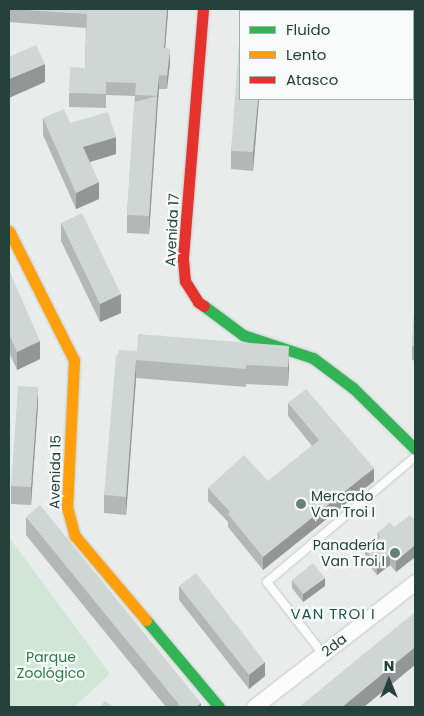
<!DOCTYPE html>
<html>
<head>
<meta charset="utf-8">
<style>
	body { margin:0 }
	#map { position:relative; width:424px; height:716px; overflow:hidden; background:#e8edeb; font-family:Poppins,sans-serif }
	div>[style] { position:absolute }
	.green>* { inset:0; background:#d1e6d7 }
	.roads { filter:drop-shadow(0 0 1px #c5cac8) drop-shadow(0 0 1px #c5cac8) }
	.lane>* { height:8px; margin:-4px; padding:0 4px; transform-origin:4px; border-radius:4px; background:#fcfcfc }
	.street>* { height:15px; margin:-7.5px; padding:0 7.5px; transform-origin:7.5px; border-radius:7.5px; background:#fcfcfc }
	.fast>* { height:11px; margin:-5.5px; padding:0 5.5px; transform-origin:5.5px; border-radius:5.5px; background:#30b455 }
	.slow>* { height:11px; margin:-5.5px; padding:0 5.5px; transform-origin:5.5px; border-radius:5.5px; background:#ff9f0a }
	.jam>* { height:11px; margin:-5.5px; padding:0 5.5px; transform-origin:5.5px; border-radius:5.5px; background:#e5322d }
	.wall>* { inset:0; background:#b3b8b6 }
	.shaded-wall>* { inset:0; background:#929694 }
	.building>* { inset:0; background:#d0d6d4 }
	.dots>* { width:14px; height:14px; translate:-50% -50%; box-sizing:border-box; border:2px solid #f7fbf9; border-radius:50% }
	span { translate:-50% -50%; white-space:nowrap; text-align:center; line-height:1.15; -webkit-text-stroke:4.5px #f7fbf9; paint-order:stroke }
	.street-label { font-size:14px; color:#244239 }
	.poi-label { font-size:14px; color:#244239 }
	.left { translate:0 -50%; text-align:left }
	.right { translate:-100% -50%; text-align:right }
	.park-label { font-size:14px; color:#2d7a49 }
	.neighbourhood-label { font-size:15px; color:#1f5546; letter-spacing:1px }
	.frame { position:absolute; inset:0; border:10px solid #244239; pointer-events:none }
	.legend { position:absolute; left:239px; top:10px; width:175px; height:90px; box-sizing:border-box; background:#f7fbf9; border:1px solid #a3b1ac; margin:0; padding:6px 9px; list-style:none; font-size:15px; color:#244239 }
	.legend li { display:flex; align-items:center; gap:10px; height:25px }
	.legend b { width:25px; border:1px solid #a3b1ac }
	.north { position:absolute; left:364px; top:656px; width:50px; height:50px; -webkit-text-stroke:4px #f7fbf9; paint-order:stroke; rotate:0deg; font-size:14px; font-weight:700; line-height:20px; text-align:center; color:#244239 }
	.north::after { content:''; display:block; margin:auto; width:18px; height:22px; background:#244239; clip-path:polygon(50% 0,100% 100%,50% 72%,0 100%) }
</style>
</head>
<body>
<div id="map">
	<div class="green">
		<i style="clip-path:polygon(9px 537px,110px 674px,74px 707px,9px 707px)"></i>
	</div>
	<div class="roads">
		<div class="lane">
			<i style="left:323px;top:654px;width:91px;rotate:-127.9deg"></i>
			<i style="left:267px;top:582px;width:194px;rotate:-40.2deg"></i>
		</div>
		<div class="street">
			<i style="left:254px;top:707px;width:204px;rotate:-37.8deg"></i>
		</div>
		<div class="fast">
			<i style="left:405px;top:9px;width:10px"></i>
			<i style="left:204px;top:306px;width:49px;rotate:36.6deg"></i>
			<i style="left:243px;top:335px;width:74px;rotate:18.2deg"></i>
			<i style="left:313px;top:358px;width:50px;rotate:36.9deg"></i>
			<i style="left:353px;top:388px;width:87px;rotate:44.5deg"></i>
			<i style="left:146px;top:620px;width:114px;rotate:50deg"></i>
		</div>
		<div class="slow">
			<i style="left:9px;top:231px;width:144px;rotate:63.3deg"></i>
			<i style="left:74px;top:360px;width:147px;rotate:92.7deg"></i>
			<i style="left:67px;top:507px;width:30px;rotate:75deg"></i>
			<i style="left:75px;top:536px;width:110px;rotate:49.8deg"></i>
		</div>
		<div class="jam">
			<i style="left:203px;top:9px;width:251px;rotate:94.6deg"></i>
			<i style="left:183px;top:259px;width:22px;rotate:85deg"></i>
			<i style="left:185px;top:281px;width:25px;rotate:58deg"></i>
			<i style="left:198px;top:302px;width:7px;rotate:34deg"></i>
		</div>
	</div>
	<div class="wall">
		<i style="clip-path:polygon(9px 9px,168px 9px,165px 49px,170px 63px,167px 89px,159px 89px,149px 234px,127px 233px,127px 215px,135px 96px,106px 95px,106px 108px,69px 107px,69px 93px,85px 68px,86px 28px,9px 22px)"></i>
		<i style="clip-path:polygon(413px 16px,415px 16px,415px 58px,413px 58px)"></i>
		<i style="clip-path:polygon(240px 99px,259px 99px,253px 171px,231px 169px,231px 151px)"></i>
		<i style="clip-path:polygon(43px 118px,70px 123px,116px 154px,90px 162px,99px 199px,76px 209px,43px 135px)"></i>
		<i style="clip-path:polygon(61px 223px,121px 313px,100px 322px,61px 241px)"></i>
		<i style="clip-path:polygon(9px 270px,40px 359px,17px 370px,9px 352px)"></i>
		<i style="clip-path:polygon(415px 301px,415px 361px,412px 360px,412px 346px)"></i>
		<i style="clip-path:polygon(137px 351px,289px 365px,288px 386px,246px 384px,246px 387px,136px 378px,126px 515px,104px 513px,104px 495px)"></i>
		<i style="clip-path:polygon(288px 403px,374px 481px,263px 570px,228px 527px,228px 522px,208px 501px,208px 488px,268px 481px,312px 446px,288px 416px)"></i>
		<i style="clip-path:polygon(38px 405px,31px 505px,11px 504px,11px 486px)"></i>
		<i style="clip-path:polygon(26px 517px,201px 707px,166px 707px,26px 535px)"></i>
		<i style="clip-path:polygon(415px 521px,415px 557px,396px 572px,390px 565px,377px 575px,365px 560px,365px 549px,377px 539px,377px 533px)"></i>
		<i style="clip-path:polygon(292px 580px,325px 586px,303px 602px,292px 588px)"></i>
		<i style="clip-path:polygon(179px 586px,265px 676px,249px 689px,179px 600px)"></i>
	</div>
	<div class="shaded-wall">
		<i style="clip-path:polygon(167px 9px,168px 9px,168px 14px,164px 62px,164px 48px)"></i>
		<i style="clip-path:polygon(170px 49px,170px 63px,167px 89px,167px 76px)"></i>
		<i style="clip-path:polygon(45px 64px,45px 82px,9px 98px,9px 79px)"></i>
		<i style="clip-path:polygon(159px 75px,159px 89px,157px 110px,157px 96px)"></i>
		<i style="clip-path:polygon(157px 96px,157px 114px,149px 234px,149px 216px)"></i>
		<i style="clip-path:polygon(258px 99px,259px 99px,253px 171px,253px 152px)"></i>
		<i style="clip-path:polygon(116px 137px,116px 154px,83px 164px,83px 147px)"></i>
		<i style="clip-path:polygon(99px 182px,99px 199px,76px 209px,76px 193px)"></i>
		<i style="clip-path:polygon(121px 294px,121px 313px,100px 322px,100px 304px)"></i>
		<i style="clip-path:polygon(40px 341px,40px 359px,17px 370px,17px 352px)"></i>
		<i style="clip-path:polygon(289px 346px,289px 365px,288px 386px,288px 367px)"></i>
		<i style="clip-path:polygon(136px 360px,136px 378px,126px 515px,126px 497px)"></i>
		<i style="clip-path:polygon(38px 387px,38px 405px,31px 505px,31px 487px)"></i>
		<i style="clip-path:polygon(374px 468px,374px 481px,263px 570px,263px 557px)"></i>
		<i style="clip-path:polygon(415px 545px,415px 557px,396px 572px,396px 561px)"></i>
		<i style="clip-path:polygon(390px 554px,390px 565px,377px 575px,377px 564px)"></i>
		<i style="clip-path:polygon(325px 578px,325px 586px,303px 602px,303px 594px)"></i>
		<i style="clip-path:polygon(415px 647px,415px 665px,364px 707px,342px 707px)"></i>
		<i style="clip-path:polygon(265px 662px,265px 676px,249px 689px,249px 675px)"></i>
		<i style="clip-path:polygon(201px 703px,201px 707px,196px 707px)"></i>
	</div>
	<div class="building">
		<i style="clip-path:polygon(9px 9px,167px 9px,164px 48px,170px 49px,167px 76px,159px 75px,157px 96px,135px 95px,136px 83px,106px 82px,106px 94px,69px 93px,70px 67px,85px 68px,87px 14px)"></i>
		<i style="clip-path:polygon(413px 16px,415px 16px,415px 50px,413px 49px)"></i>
		<i style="clip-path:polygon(240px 29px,240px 99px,258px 99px,253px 152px,231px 151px)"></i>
		<i style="clip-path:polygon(36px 45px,45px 64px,9px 79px,9px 57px)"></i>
		<i style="clip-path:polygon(157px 96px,149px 216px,127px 215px,134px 102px)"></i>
		<i style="clip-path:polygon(64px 109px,70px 123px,108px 112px,116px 137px,83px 147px,99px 182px,76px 193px,43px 118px)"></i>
		<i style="clip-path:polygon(82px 213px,121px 294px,100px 304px,61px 223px)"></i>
		<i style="clip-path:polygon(9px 270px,40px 341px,17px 352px,9px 334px)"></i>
		<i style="clip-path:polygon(415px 301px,415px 346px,412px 346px)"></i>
		<i style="clip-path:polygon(138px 334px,289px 346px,288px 367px,246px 365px,246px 369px,136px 360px,126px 497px,104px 495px,116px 355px,118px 355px,119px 350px,137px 351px)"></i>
		<i style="clip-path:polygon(18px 386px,38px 387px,31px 487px,11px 486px)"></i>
		<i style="clip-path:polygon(306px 389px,374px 468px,263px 557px,228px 514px,230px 512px,208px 488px,244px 455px,268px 481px,319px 440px,288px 403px)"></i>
		<i style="clip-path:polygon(40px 505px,201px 703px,196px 707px,181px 707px,26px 517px)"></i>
		<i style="clip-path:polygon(410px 515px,415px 521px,415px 545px,396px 561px,390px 554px,377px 564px,365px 549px,380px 537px,377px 533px,390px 522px,394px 527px)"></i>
		<i style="clip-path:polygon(313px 563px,325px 578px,303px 594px,292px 580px)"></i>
		<i style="clip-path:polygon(196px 573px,265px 662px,249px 675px,179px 586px)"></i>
		<i style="clip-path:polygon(415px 612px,415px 647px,342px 707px,299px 707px)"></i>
		<i style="clip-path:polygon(104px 701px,115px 707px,101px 707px)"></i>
	</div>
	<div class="dots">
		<i style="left:301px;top:504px;background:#697e77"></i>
		<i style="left:395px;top:553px;background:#697e77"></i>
	</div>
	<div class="street-label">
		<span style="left:172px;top:230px;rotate:-87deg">Avenida 17</span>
		<span style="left:55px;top:472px;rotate:-89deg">Avenida 15</span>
		<span style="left:334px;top:645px;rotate:-38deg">2da</span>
	</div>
	<div class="poi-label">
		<span class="left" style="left:311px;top:504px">Mercado<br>Van Troi I</span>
		<span class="right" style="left:385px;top:553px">Panadería<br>Van Troi I</span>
	</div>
	<div class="park-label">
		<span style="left:51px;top:665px">Parque<br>Zoológico</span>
	</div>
	<div class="neighbourhood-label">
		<span style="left:333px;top:614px">VAN TROI I</span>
	</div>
	<div class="frame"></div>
	<ul class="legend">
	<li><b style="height:6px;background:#30b455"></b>Fluido</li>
	<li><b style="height:6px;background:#ff9f0a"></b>Lento</li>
	<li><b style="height:6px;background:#e5322d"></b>Atasco</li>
	</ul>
	<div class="north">N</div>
</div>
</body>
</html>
